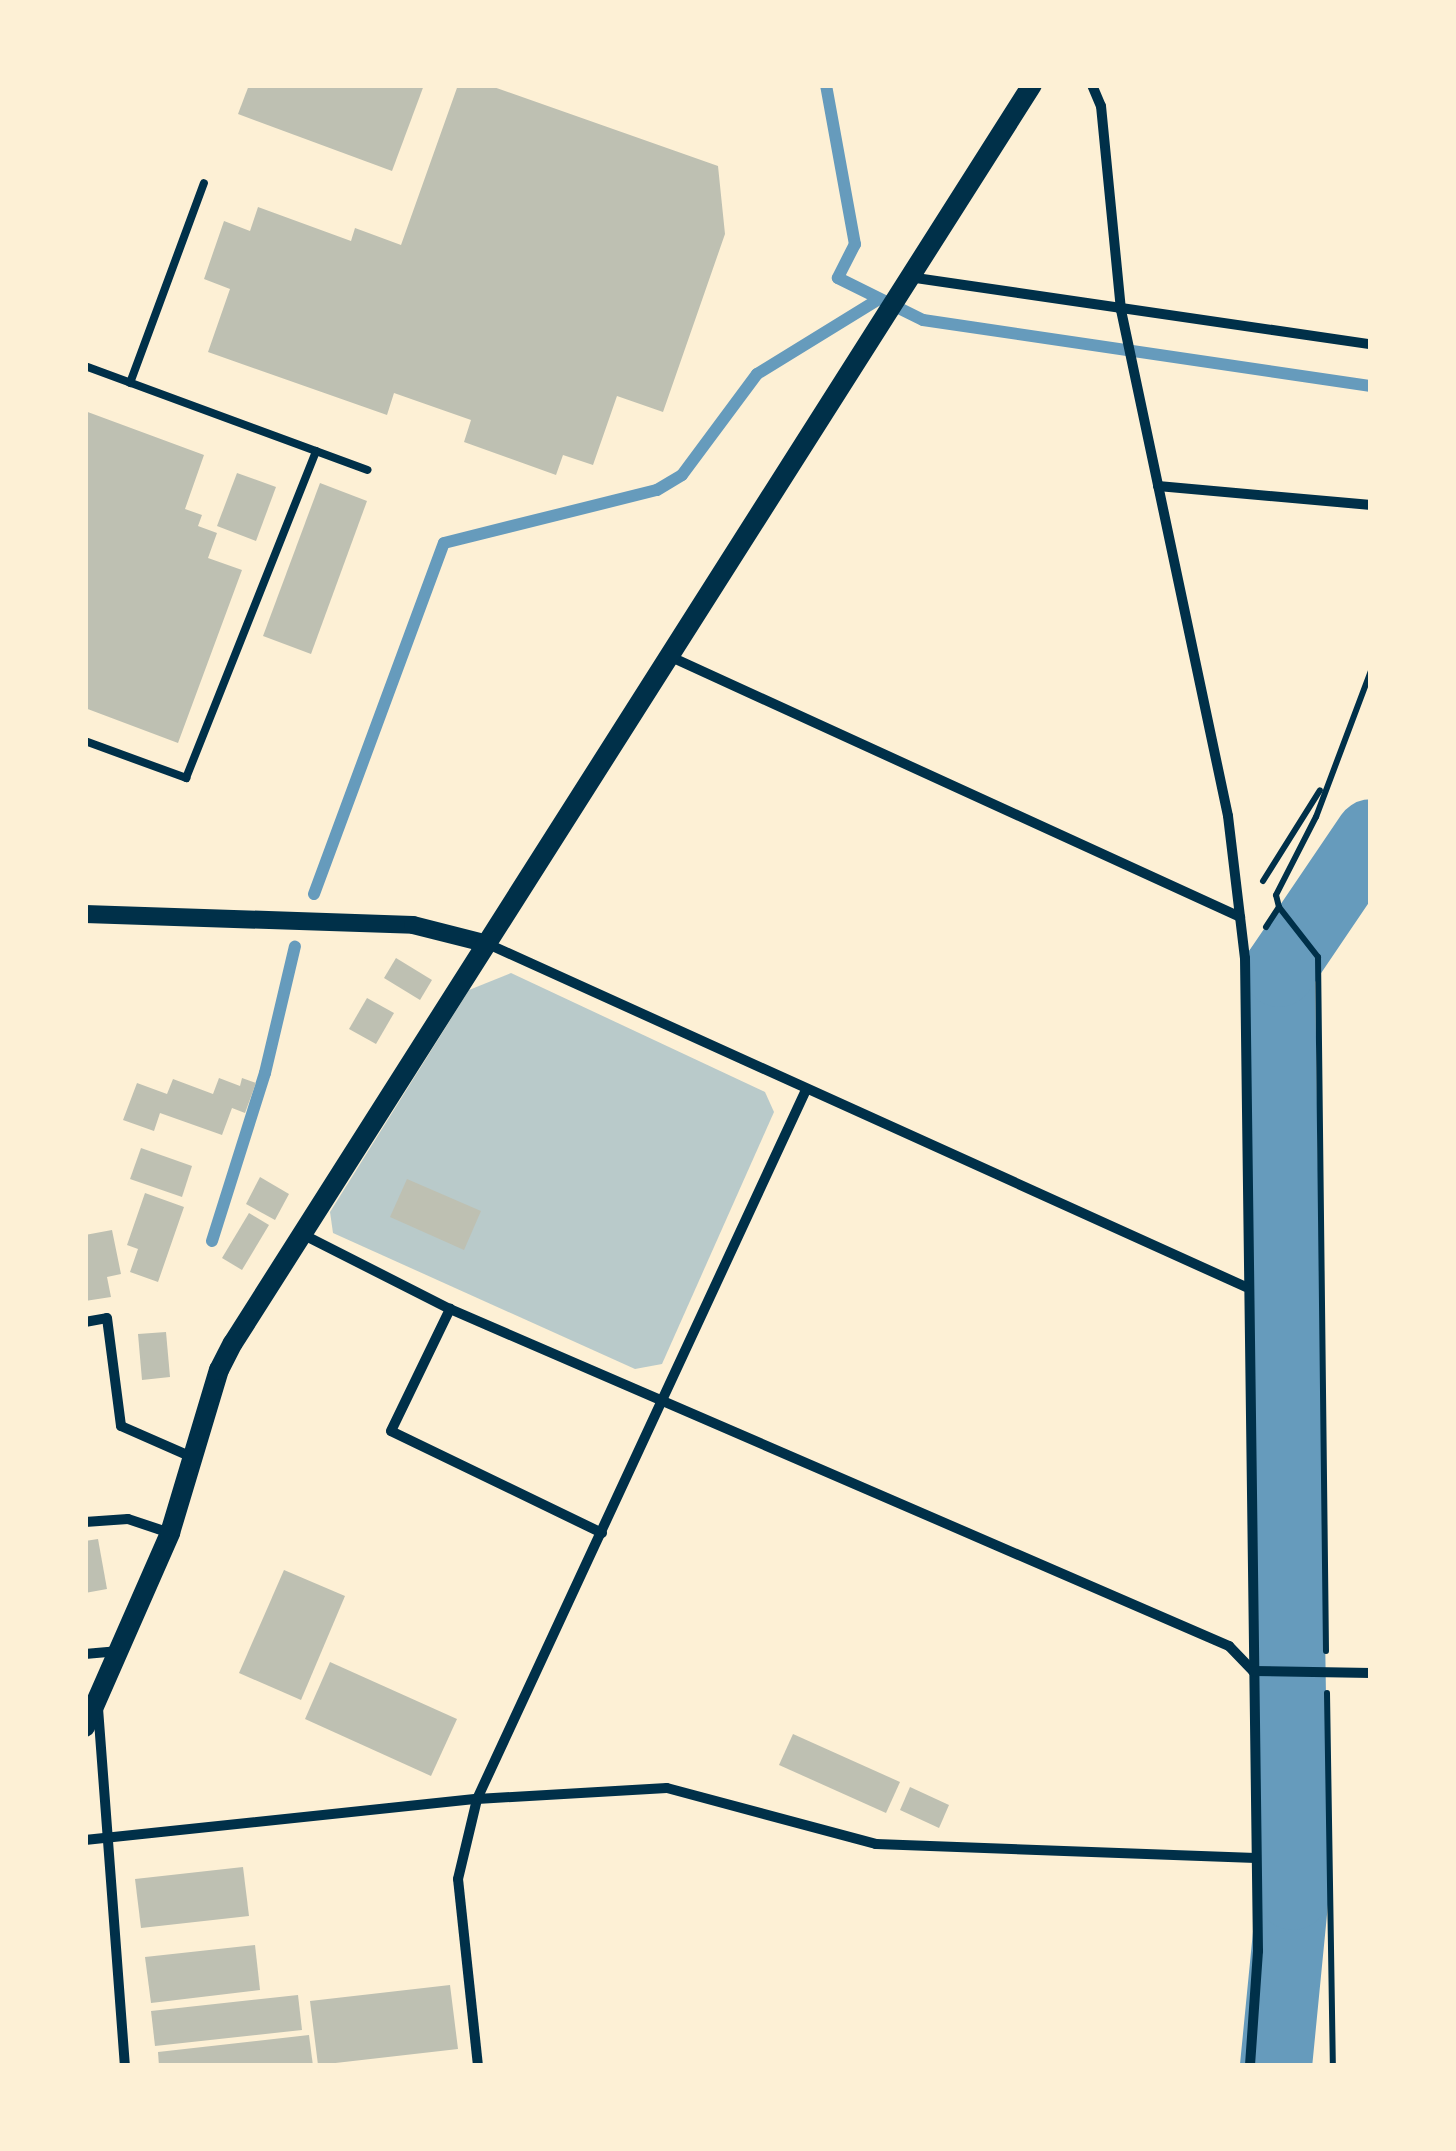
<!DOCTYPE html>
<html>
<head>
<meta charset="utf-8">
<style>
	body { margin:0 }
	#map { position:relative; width:1456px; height:2151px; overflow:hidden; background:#fdf0d5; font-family:"Noto Sans",sans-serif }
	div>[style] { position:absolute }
	.green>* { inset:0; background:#b9caca }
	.stream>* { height:12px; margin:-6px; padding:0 6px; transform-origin:6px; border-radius:6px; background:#669bbc }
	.river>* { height:72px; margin:-36px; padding:0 36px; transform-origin:36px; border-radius:36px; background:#669bbc }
	.building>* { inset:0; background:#bec0b2 }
	.path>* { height:6px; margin:-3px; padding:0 3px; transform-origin:3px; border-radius:3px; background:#003049 }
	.service>* { height:8px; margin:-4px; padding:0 4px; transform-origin:4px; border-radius:4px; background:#003049 }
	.minor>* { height:10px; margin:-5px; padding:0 5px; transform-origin:5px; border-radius:5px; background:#003049 }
	.tertiary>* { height:18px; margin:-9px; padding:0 9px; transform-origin:9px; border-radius:9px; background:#003049 }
	.secondary>* { height:20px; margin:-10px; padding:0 10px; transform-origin:10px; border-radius:10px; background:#003049 }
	span { translate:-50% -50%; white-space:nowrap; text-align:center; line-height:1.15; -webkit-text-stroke:9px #fdf0d5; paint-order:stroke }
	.frame { position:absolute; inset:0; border:88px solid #fdf0d5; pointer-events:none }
</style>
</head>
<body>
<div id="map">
	<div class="green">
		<i style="clip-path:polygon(511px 973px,765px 1092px,774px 1112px,662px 1364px,635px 1369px,333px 1233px,330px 1212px,469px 990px)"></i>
	</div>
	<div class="stream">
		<i style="left:826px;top:85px;width:162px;rotate:79.7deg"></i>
		<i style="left:855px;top:244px;width:38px;rotate:117deg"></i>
		<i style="left:838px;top:278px;width:95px;rotate:26.3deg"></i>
		<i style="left:923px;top:320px;width:453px;rotate:8.4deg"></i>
		<i style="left:314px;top:894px;width:374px;rotate:-69.7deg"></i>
		<i style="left:444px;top:543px;width:219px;rotate:-14deg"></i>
		<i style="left:657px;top:490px;width:29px;rotate:-31deg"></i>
		<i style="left:682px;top:475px;width:126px;rotate:-53.4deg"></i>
		<i style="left:757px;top:374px;width:143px;rotate:-31.6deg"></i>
		<i style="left:212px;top:1241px;width:176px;rotate:-72.5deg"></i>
		<i style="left:265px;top:1073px;width:130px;rotate:-76.7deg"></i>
	</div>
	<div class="river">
		<i style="left:1276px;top:2066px;width:173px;rotate:-84.4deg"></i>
		<i style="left:1293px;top:1894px;width:923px;rotate:-90.87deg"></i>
		<i style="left:1279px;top:971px;width:164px;rotate:-55.9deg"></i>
	</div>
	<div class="building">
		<i style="clip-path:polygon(249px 85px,424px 85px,392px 171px,238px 114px)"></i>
		<i style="clip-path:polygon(458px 85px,488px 85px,718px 166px,725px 234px,663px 412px,617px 396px,593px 465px,563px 455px,556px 475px,464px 442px,471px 420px,394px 393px,387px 415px,208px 352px,230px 289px,204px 279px,224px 221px,250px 231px,258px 207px,351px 241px,355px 228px,401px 245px)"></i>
		<i style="clip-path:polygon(85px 411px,204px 455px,185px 509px,202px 515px,198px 526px,217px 533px,208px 558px,242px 570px,178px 743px,85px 708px)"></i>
		<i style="clip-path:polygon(237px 473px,276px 487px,256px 541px,217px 526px)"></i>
		<i style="clip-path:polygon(320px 483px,367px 501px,311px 654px,263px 636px)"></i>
		<i style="clip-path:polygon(396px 958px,432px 980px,420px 1000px,384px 978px)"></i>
		<i style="clip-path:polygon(367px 998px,394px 1013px,376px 1044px,349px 1029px)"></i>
		<i style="clip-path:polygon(219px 1078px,240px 1086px,242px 1078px,256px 1083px,245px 1113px,232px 1108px,222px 1135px,160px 1113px,154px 1131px,123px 1120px,137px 1083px,167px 1094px,173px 1079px,213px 1094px)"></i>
		<i style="clip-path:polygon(141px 1148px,192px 1166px,182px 1197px,130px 1179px)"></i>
		<i style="clip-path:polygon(260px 1177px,289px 1194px,275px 1220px,246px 1204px)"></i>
		<i style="clip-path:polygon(407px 1179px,481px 1211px,464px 1250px,390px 1217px)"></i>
		<i style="clip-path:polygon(145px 1193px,184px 1207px,158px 1282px,130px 1272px,138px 1249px,127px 1245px)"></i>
		<i style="clip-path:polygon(249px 1213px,269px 1225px,242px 1270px,222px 1258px)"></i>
		<i style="clip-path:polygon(112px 1230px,121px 1274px,107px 1277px,111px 1297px,85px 1301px,85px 1235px)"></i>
		<i style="clip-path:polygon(166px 1332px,170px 1377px,142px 1380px,138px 1334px)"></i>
		<i style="clip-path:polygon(98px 1539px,107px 1589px,85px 1593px,85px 1541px)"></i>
		<i style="clip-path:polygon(284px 1570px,345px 1596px,301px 1700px,239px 1673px)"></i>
		<i style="clip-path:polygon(330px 1662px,457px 1719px,431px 1776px,305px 1719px)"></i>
		<i style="clip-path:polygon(793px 1734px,900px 1782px,886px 1813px,779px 1765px)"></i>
		<i style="clip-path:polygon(910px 1787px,949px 1805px,939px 1828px,900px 1810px)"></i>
		<i style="clip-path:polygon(243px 1867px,249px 1916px,141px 1928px,135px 1879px)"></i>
		<i style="clip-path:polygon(255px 1945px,260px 1990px,151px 2003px,145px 1957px)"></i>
		<i style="clip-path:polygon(450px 1985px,458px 2049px,318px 2065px,310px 2001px)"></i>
		<i style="clip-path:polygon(298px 1995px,302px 2030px,155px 2046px,151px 2011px)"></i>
		<i style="clip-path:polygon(309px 2035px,313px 2066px,159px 2066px,158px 2052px)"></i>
	</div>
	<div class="path">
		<i style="left:1263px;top:881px;width:107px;rotate:-57.9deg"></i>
		<i style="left:1266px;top:927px;width:24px;rotate:-57deg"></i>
		<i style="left:1326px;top:1651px;width:694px;rotate:-90.66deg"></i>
		<i style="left:1318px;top:957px;width:63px;rotate:-128deg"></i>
		<i style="left:1279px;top:907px;width:12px;rotate:-104deg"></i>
		<i style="left:1276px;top:895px;width:88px;rotate:-62.9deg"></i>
		<i style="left:1316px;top:817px;width:156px;rotate:-69.4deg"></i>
		<i style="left:1327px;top:1693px;width:373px;rotate:89.1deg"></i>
	</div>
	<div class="service">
		<i style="left:85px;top:366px;width:301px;rotate:20.2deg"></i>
		<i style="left:130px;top:383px;width:213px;rotate:-69.7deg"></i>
		<i style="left:85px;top:741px;width:108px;rotate:20.1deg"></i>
		<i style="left:186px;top:778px;width:352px;rotate:-68.3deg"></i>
	</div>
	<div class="minor">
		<i style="left:1092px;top:85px;width:23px;rotate:67deg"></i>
		<i style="left:1101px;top:106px;width:205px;rotate:84.4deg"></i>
		<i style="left:1121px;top:310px;width:517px;rotate:78.06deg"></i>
		<i style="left:1228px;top:816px;width:143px;rotate:83.2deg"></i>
		<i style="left:1245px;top:958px;width:993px;rotate:89.25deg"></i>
		<i style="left:1258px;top:1951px;width:115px;rotate:94deg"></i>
		<i style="left:909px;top:277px;width:467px;rotate:8.3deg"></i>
		<i style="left:1158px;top:486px;width:214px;rotate:5.1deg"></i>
		<i style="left:669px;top:656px;width:628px;rotate:24.56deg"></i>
		<i style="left:488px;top:944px;width:832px;rotate:24.35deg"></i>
		<i style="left:302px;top:1234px;width:166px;rotate:26.9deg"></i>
		<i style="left:85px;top:1322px;width:22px;rotate:-10deg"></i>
		<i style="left:107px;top:1318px;width:109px;rotate:82.6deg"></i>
		<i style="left:121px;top:1426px;width:80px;rotate:23.7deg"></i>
		<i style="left:85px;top:1522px;width:43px;rotate:-4deg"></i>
		<i style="left:128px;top:1519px;width:44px;rotate:18.4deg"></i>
		<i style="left:602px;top:1533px;width:234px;rotate:-154.2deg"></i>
		<i style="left:391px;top:1431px;width:136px;rotate:-64.2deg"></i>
		<i style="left:450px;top:1309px;width:849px;rotate:23.39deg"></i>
		<i style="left:1229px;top:1646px;width:35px;rotate:46deg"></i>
		<i style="left:1253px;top:1671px;width:118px;rotate:1deg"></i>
		<i style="left:85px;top:1654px;width:34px;rotate:-5deg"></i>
		<i style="left:98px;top:1708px;width:359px;rotate:85.7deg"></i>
		<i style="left:85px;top:1840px;width:394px;rotate:-6deg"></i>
		<i style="left:477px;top:1799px;width:190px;rotate:-3.3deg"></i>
		<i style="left:667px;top:1788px;width:216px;rotate:15deg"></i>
		<i style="left:876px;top:1844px;width:380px;rotate:2.1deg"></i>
		<i style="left:478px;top:2066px;width:188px;rotate:-96.1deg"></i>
		<i style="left:458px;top:1879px;width:82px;rotate:-76.6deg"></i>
		<i style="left:477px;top:1799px;width:782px;rotate:-65.11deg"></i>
	</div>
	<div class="tertiary">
		<i style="left:85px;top:914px;width:328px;rotate:1.9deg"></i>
		<i style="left:413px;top:925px;width:77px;rotate:14.2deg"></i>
	</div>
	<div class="secondary">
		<i style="left:85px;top:1727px;width:212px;rotate:-66.3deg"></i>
		<i style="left:170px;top:1533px;width:170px;rotate:-73.3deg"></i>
		<i style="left:219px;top:1370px;width:30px;rotate:-63deg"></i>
		<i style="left:233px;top:1343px;width:1490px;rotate:-57.58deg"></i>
	</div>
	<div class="frame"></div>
</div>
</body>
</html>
